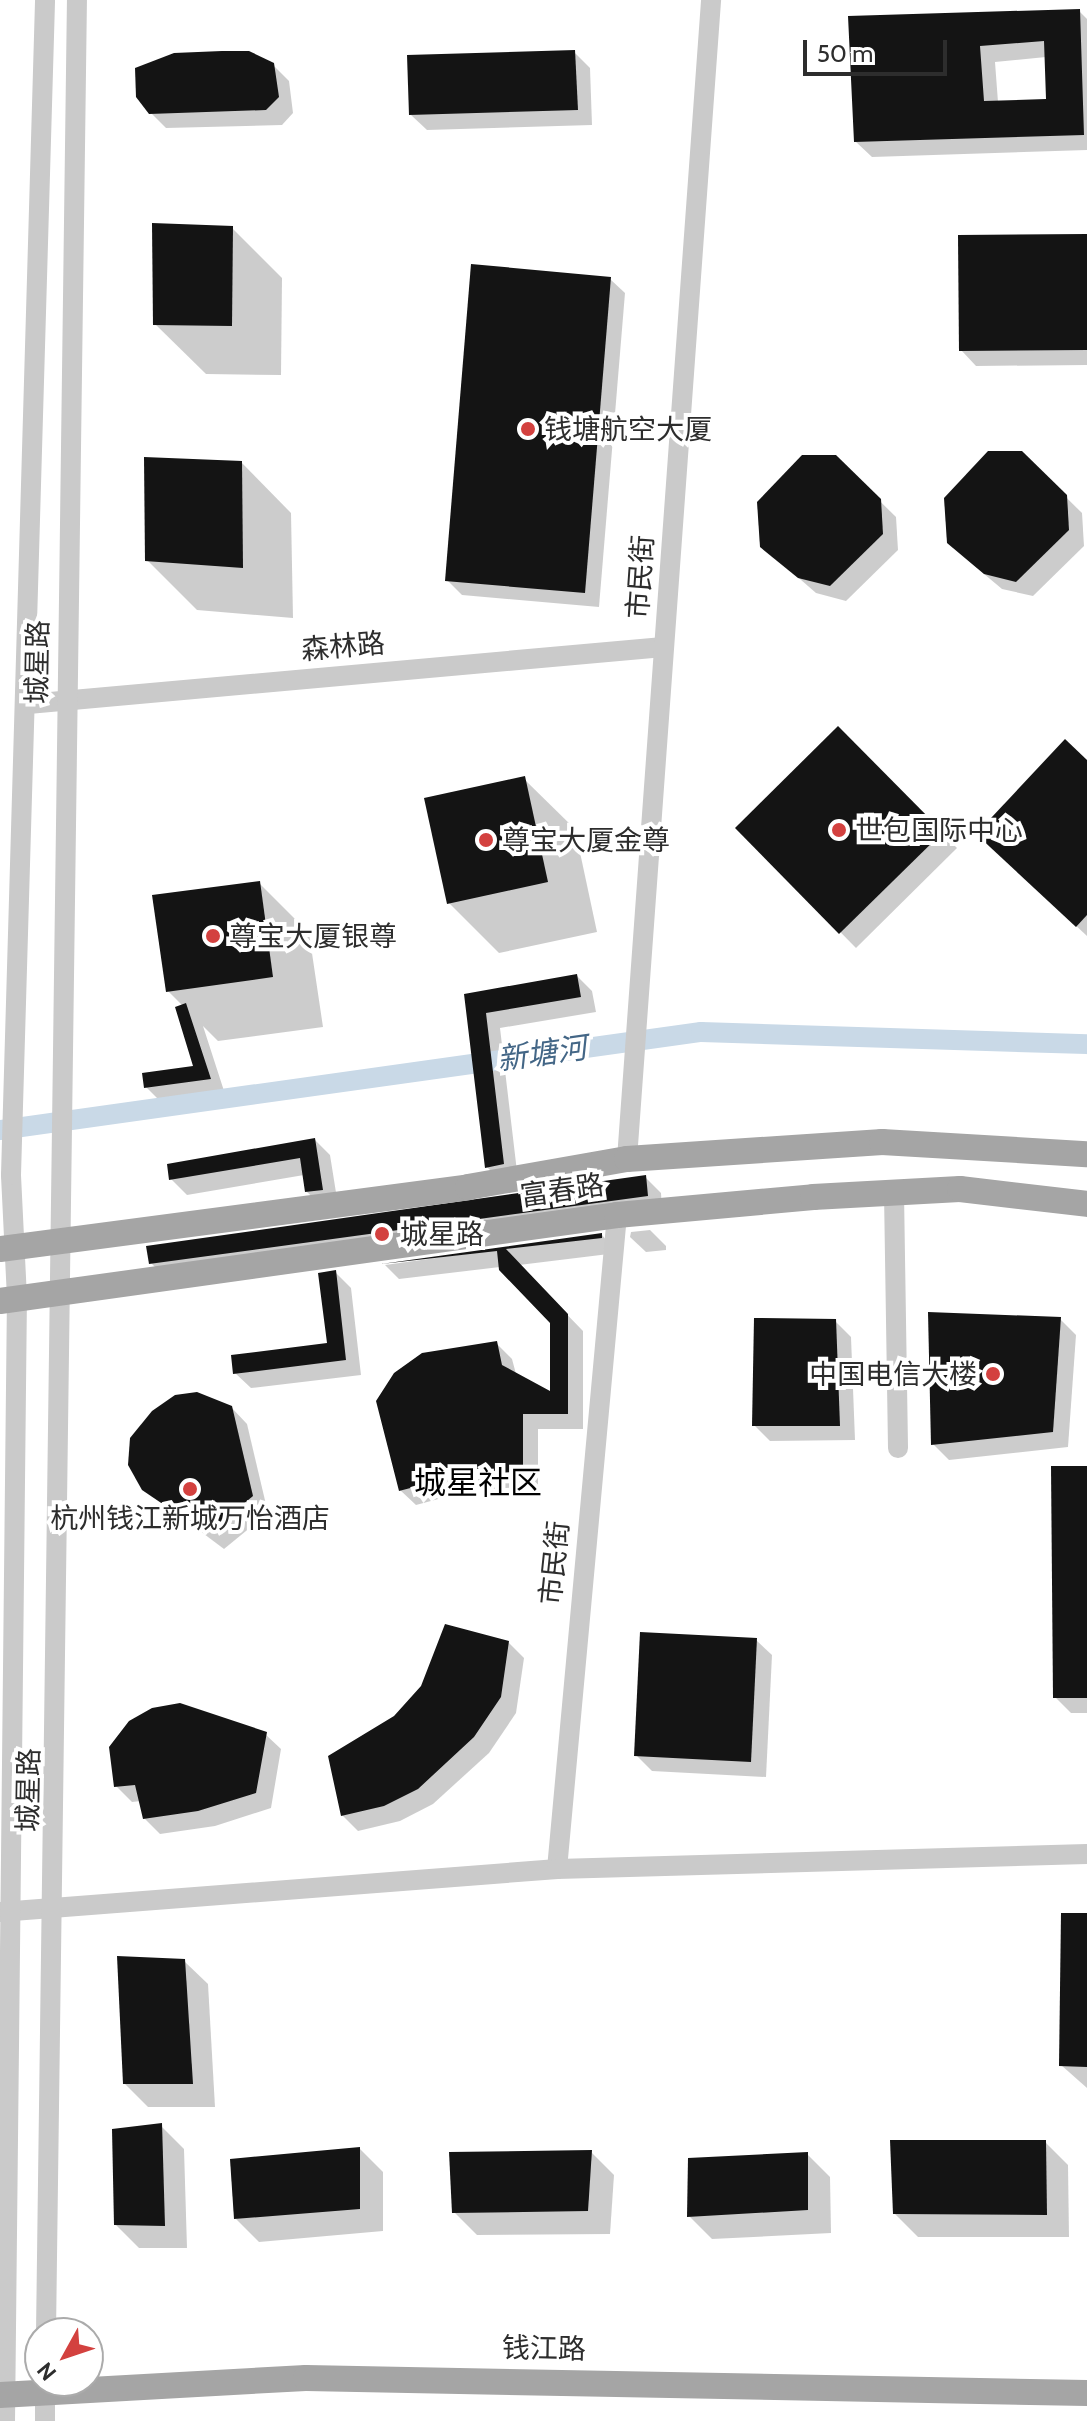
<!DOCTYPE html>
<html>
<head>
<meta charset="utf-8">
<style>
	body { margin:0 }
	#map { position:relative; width:1087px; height:2421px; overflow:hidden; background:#fff; font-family:Cabin,"Noto Sans SC",sans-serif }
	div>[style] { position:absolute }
	.shadow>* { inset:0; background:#0003 }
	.canal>* { height:20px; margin:-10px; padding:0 10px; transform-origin:10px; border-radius:10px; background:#c9d9e7 }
	.building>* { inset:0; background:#141414 }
	.minor>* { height:20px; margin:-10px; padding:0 10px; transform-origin:10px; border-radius:10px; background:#cacaca }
	.major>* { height:26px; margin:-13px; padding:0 13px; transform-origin:13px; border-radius:13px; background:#a5a5a5 }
	.dots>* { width:22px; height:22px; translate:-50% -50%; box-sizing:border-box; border:4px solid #fff; border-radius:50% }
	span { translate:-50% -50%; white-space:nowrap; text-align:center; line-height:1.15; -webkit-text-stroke:8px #fff; paint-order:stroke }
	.poi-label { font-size:28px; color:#2d2d2d }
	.left { translate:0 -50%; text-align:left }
	.right { translate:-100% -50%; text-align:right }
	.street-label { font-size:28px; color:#2d2d2d }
	.water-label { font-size:30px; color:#436686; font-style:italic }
	.quarter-label { font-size:32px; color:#000 }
	.north { position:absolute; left:24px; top:2317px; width:80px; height:80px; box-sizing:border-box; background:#fff; border:2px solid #ababab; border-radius:50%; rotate:230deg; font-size:22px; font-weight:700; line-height:32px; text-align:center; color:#2d2d2d }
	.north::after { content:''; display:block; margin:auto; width:28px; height:36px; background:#d3413f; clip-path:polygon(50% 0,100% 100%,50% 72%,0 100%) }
	.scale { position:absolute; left:803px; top:40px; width:144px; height:36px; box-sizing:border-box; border:4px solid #2d2d2d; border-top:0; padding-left:10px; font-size:24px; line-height:28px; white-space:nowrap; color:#2d2d2d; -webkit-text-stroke:6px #fff; paint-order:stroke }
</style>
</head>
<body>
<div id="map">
	<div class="shadow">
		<i style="clip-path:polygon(evenodd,1079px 11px,1087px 19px,1087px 150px,872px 157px,856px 142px,850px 18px,1079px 11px,1046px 57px,1048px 101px,998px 102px,995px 62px,1046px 57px)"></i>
		<i style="clip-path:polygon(574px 52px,590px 68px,592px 125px,427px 130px,411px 115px)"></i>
		<i style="clip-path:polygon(273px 65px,289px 81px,293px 113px,282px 125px,166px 128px,150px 112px)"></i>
		<i style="clip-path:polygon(232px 228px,282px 278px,281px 375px,206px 374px,155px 324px)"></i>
		<i style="clip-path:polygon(1087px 236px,1087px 365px,976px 366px,961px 350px)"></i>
		<i style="clip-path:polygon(610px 279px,625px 293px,599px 607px,462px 595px,447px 580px)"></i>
		<i style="clip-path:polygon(1021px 453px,1082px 513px,1084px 546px,1033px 596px,1002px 589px,965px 558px)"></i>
		<i style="clip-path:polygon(835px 457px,896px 517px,898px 550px,846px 601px,816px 593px,762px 546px)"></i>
		<i style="clip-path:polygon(241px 462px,291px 513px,293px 618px,197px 610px,147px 560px)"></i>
		<i style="clip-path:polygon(838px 728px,957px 848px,856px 948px,738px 828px)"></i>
		<i style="clip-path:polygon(1087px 762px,1087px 936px,995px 850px)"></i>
		<i style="clip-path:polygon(524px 779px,575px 829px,597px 932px,499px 953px,449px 903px)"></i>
		<i style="clip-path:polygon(259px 883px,309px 933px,323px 1027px,218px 1041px,203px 1026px,225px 1094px,162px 1103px,146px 1087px,195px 1068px,183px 1006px,168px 991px)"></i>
		<i style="clip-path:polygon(577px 976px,592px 991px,596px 1012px,500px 1028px,518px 1180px,502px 1182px,487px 1167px,467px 995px)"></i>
		<i style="clip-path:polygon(315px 1140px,330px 1155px,338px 1205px,323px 1207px,307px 1192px,304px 1175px,187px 1195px,171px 1179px)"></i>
		<i style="clip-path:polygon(645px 1177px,661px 1193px,662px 1211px,167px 1279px,151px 1263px)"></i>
		<i style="clip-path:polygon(650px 1230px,666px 1246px,666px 1250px,646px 1252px,630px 1237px,631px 1232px)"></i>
		<i style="clip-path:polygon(602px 1235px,617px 1253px,519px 1265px,583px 1331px,583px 1429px,538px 1429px,538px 1486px,472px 1490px,416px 1505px,400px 1490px,496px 1343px,512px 1359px,516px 1374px,552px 1395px,552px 1323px,500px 1267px,399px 1279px,385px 1265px)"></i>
		<i style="clip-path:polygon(335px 1272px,351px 1288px,361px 1375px,251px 1388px,235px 1373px,329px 1345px)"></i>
		<i style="clip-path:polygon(1060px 1319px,1076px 1335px,1068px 1447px,949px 1460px,933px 1444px)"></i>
		<i style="clip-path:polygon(835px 1321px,851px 1337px,855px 1440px,770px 1441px,754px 1425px)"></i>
		<i style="clip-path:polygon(231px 1407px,247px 1424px,268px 1513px,224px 1549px,144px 1489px)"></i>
		<i style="clip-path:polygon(1087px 1468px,1087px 1713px,1071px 1713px,1055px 1697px)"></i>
		<i style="clip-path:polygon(756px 1640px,772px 1655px,766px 1777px,652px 1771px,636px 1755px)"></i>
		<i style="clip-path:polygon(508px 1642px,524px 1658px,516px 1713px,489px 1753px,433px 1804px,400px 1821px,358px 1831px,342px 1815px,396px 1717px)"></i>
		<i style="clip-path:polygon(265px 1734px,281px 1749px,271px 1808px,215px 1826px,160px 1834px,144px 1818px,141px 1801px,132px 1802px,116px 1786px)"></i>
		<i style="clip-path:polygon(1087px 1915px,1087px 2088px,1061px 2065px)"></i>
		<i style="clip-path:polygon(184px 1961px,208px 1984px,215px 2107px,148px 2107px,125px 2084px)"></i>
		<i style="clip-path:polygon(161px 2126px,184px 2149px,187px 2248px,139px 2248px,116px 2225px)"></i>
		<i style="clip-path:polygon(1045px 2142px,1068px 2165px,1069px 2237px,918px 2237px,895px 2214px)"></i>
		<i style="clip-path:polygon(360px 2149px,383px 2172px,383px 2231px,259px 2242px,236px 2219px)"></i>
		<i style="clip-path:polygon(591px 2152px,614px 2175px,610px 2234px,477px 2235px,454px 2212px)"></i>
		<i style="clip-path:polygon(807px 2154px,830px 2177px,831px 2233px,712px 2239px,689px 2216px)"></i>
	</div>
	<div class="canal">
		<i style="left:0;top:1130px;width:708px;rotate:-7.96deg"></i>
		<i style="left:701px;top:1032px;width:386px;rotate:1.8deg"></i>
	</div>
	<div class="building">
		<i style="clip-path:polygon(evenodd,1080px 9px,1084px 135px,854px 142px,848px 16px,1080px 9px,1044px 41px,1046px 99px,984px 101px,980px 46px,1044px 41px)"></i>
		<i style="clip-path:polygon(575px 50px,578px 110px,409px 115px,407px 55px)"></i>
		<i style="clip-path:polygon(222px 51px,249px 51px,274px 63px,279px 97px,266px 110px,149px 114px,136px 97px,135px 68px,174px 53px)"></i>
		<i style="clip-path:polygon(152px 223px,233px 226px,232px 326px,153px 325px)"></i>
		<i style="clip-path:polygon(1087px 234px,1087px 350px,959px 351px,958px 235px)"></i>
		<i style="clip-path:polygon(471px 264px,611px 277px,585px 593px,445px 581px)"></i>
		<i style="clip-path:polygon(988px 451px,1022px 451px,1067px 495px,1069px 530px,1016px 582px,984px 574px,947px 543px,944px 498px)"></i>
		<i style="clip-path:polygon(802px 455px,836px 455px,881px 499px,883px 534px,830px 586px,798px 578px,760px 547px,757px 502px)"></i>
		<i style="clip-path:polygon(144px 457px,242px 461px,243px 568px,145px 561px)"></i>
		<i style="clip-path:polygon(838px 726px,943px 832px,839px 934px,735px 828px)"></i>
		<i style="clip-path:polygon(1065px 739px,1087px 760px,1087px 915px,1076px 927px,976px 834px)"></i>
		<i style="clip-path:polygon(525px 776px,548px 882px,447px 904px,424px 798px)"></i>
		<i style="clip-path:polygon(260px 881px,273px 977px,166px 992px,152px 895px)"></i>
		<i style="clip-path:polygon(577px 974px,581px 997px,486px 1013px,504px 1164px,485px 1168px,464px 994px)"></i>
		<i style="clip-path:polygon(186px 1003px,211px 1079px,144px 1088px,142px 1073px,193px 1066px,175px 1007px)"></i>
		<i style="clip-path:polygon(315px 1138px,323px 1190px,305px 1192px,300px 1158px,169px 1180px,167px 1164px)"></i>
		<i style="clip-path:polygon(646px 1175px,648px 1196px,149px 1264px,146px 1246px)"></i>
		<i style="clip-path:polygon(602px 1233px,602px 1238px,506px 1249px,568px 1314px,568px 1414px,523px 1414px,523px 1471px,456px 1476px,399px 1491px,376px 1401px,394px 1373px,422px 1353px,497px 1341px,502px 1365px,550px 1391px,550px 1323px,499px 1270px,497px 1251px,381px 1264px)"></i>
		<i style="clip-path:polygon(336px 1270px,346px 1360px,233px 1374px,231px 1355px,327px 1343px,318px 1273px)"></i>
		<i style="clip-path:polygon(928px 1312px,1061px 1317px,1053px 1432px,931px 1445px)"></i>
		<i style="clip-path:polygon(754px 1318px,836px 1319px,840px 1426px,752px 1426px)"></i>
		<i style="clip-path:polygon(197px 1392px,232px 1406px,253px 1496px,207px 1534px,142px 1490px,128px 1465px,130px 1438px,152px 1411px,175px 1395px)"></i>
		<i style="clip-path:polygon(1051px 1466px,1087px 1466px,1087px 1698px,1053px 1698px)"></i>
		<i style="clip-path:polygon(445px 1624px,509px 1641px,501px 1697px,474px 1737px,418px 1789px,384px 1806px,341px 1816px,328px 1756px,394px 1716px,421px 1686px)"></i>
		<i style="clip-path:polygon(640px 1632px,757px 1638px,751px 1762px,634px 1756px)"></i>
		<i style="clip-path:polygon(180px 1703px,267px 1732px,256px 1793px,198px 1811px,143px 1819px,135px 1785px,114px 1787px,109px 1747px,129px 1721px,152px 1708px)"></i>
		<i style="clip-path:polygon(1061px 1913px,1087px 1913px,1087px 2067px,1059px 2066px)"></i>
		<i style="clip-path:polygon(117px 1956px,185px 1959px,193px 2084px,123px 2084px)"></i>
		<i style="clip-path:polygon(162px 2123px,165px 2226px,114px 2225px,112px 2129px)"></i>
		<i style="clip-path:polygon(890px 2140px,1046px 2140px,1047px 2215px,893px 2214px)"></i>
		<i style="clip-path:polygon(360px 2147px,360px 2209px,234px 2219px,230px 2159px)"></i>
		<i style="clip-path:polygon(592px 2150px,588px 2211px,452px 2213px,449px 2152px)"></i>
		<i style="clip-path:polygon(808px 2152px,808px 2210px,687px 2217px,688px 2158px)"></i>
	</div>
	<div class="minor">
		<i style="left:28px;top:704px;width:638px;rotate:-5.13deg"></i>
		<i style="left:627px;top:1159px;width:1162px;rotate:-85.85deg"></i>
		<i style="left:894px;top:1193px;width:255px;rotate:89.1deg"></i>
		<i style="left:557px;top:1869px;width:657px;rotate:-84.76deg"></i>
		<i style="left:0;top:1912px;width:559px;rotate:-4.41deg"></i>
		<i style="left:557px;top:1869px;width:530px;rotate:-1.62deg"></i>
		<i style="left:46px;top:2333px;width:2333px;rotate:-89.24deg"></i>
		<i style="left:45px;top:2381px;width:40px;rotate:90deg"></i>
		<i style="left:5px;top:2421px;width:1123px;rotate:-89.39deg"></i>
		<i style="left:17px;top:1298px;width:123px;rotate:-92.8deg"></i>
		<i style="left:11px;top:1175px;width:1175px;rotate:-88.34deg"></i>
	</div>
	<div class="major">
		<i style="left:0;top:1249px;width:472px;rotate:-7.5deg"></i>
		<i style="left:468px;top:1187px;width:161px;rotate:-10deg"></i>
		<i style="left:627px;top:1159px;width:256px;rotate:-3.8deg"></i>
		<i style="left:882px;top:1142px;width:205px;rotate:3.4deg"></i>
		<i style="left:0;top:1301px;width:623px;rotate:-7.93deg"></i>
		<i style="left:617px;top:1215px;width:197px;rotate:-5.2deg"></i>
		<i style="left:813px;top:1197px;width:147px;rotate:-3.1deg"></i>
		<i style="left:960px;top:1189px;width:128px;rotate:6.7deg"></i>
		<i style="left:0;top:2395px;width:306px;rotate:-3.2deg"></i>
		<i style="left:306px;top:2378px;width:781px;rotate:1.1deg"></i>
	</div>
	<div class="dots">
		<i style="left:528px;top:429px;background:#d3413f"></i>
		<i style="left:839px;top:830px;background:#d3413f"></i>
		<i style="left:486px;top:840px;background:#d3413f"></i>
		<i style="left:213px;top:936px;background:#d3413f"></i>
		<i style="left:382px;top:1234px;background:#d3413f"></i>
		<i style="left:993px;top:1374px;background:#d3413f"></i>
		<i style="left:190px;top:1489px;background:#d3413f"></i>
	</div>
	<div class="poi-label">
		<span class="left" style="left:544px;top:429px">钱塘航空大厦</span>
		<span class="left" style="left:855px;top:830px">世包国际中心</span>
		<span class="left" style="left:502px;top:840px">尊宝大厦金尊</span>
		<span class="left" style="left:229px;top:936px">尊宝大厦银尊</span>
		<span class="left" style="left:400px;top:1234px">城星路</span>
		<span class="right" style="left:977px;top:1374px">中国电信大楼</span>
		<span style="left:190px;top:1518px">杭州钱江新城万怡酒店</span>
	</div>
	<div class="street-label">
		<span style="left:640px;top:577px;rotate:-86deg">市民街</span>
		<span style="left:343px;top:646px;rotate:-5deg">森林路</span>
		<span style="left:37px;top:662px;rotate:-89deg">城星路</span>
		<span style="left:562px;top:1190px;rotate:-8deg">富春路</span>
		<span style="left:554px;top:1563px;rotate:-84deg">市民街</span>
		<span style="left:28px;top:1790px;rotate:-89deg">城星路</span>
		<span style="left:544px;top:2348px;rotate:1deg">钱江路</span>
	</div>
	<div class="water-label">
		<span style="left:542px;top:1054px;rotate:-8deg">新塘河</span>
	</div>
	<div class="quarter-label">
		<span style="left:478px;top:1483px">城星社区</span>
	</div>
	<div class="north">N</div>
	<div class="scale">50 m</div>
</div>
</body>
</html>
